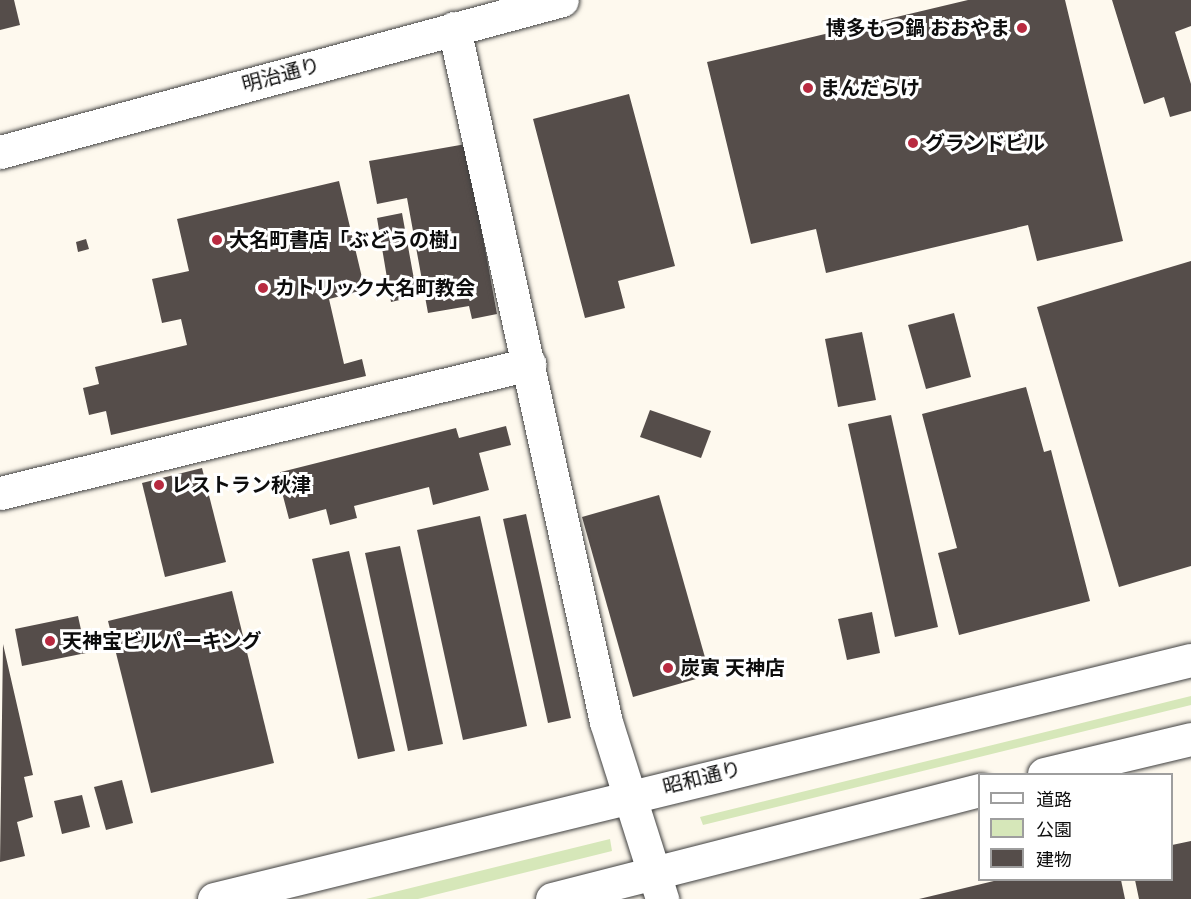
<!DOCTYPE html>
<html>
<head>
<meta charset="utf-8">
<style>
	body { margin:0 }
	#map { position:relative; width:1191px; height:899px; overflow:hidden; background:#fef9ee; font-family:"Times New Roman","Noto Sans JP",serif }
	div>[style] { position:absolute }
	.green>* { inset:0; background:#d6e7b9 }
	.building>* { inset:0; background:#554d4a }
	.roads { filter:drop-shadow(0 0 2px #404040) drop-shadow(0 0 2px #404040) }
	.minor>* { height:33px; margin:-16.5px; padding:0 16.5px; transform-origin:16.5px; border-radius:16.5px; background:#fff }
	.tertiary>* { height:33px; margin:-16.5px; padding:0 16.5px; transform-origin:16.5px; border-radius:16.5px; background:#fff }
	.dots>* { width:16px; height:16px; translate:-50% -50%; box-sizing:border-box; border:3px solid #fff; border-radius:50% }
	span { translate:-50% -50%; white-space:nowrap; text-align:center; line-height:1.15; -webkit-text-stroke:6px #fff; paint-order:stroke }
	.poi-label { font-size:20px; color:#0d0d0d; font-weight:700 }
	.right { translate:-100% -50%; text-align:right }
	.left { translate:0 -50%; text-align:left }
	.street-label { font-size:20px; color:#0d0d0d }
	.legend { position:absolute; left:978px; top:773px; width:195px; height:108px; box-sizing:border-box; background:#fff; border:2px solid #9e9e9e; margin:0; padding:8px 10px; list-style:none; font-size:18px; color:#0d0d0d }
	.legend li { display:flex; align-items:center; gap:12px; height:30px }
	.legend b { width:30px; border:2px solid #9e9e9e }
</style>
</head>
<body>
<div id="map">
	<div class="green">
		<i style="clip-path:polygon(1191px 696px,1191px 705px,703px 825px,700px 817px)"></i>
		<i style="clip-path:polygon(610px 839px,612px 851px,418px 899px,366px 899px)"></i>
	</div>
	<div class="building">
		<i style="clip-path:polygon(0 0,14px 0,20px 25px,0 30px)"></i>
		<i style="clip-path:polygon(968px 0,1065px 0,1123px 241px,1037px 261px,1028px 225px,826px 273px,816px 229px,751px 244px,707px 62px)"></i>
		<i style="clip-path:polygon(1112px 0,1191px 0,1191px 26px,1175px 32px,1191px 84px,1191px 111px,1170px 117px,1164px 97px,1144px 104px)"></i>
		<i style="clip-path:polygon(629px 94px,675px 266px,618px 281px,625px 308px,585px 318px,533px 119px)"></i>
		<i style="clip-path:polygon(466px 144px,497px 314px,472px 319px,469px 306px,428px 313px,407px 198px,377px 204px,369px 161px)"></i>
		<i style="clip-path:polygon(339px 181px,365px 290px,329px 299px,344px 364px,362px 359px,366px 376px,111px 435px,106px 411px,89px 415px,83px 388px,99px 384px,95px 367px,187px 345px,181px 319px,162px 323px,152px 279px,189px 271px,177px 219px)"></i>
		<i style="clip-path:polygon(402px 213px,415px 285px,403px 290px,404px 299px,391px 302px,377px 218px)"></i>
		<i style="clip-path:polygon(86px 239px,89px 249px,78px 252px,76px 242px)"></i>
		<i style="clip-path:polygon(1191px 261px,1191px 566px,1119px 587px,1037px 307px)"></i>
		<i style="clip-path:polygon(954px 313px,971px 377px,926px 389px,908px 325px)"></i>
		<i style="clip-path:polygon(862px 332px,876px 400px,838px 407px,825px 339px)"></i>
		<i style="clip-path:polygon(1026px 387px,1044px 452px,1051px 450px,1090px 601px,959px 635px,938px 553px,957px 548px,922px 414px)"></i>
		<i style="clip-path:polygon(650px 410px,711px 431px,701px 458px,640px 437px)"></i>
		<i style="clip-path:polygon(891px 415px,938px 627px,895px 637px,848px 424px)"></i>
		<i style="clip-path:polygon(506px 426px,511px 445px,479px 453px,489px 490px,433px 505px,429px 487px,354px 506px,357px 518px,330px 525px,326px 509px,289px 519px,277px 473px,456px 428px,459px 438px)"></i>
		<i style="clip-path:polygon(202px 468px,226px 562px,165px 577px,142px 483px)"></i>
		<i style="clip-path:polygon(659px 495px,710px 675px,633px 697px,582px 517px)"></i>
		<i style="clip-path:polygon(526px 514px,571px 718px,548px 723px,503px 519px)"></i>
		<i style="clip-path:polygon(480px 516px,527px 726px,463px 740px,417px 530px)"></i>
		<i style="clip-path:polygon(400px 546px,443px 744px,408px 751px,365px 553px)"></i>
		<i style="clip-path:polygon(349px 551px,395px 751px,358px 759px,312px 559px)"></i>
		<i style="clip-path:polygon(232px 591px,274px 763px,151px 793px,108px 621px)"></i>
		<i style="clip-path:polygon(872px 612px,880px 653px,847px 660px,838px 619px)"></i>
		<i style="clip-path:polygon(78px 616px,86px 653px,22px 666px,15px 629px)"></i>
		<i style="clip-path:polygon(3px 644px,33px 775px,24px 777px,33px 817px,17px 822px,25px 856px,0 862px)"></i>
		<i style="clip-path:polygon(122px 780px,133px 823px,106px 830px,94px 787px)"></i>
		<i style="clip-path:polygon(82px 795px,90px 827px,62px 834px,54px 801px)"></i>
		<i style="clip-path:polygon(1191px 841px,1191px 899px,1139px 899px,1135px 880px,1172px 880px,1172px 845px)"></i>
		<i style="clip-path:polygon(998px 880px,1121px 880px,1125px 899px,919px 899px)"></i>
	</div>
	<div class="roads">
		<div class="minor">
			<i style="left:454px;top:28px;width:710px;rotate:77.65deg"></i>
			<i style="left:606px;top:722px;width:186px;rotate:72.4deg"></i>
			<i style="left:0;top:493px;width:545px;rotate:-13.7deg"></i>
		</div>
		<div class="tertiary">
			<i style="left:0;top:152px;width:582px;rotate:-15.13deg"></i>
			<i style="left:1044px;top:774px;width:151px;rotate:-13.4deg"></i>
			<i style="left:214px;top:899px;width:1006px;rotate:-13.75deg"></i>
			<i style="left:552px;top:899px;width:442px;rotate:-14.3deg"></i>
		</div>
	</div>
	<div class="dots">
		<i style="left:1022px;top:28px;background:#b82a40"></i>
		<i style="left:808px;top:88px;background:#b82a40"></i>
		<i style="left:913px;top:143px;background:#b82a40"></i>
		<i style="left:217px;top:240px;background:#b82a40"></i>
		<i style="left:263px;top:288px;background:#b82a40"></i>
		<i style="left:159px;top:485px;background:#b82a40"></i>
		<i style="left:50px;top:641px;background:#b82a40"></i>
		<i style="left:668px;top:668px;background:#b82a40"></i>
	</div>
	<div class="poi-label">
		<span class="right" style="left:1010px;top:28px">博多もつ鍋 おおやま</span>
		<span class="left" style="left:820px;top:88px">まんだらけ</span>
		<span class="left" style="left:925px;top:143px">グランドビル</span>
		<span class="left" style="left:229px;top:240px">大名町書店「ぶどうの樹」</span>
		<span class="left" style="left:275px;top:288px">カトリック大名町教会</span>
		<span class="left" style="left:171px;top:485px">レストラン秋津</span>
		<span class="left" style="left:62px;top:641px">天神宝ビルパーキング</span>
		<span class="left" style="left:680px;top:668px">炭寅 天神店</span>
	</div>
	<div class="street-label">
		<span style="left:281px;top:75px;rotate:-15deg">明治通り</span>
		<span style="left:702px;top:778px;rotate:-14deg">昭和通り</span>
	</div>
	<ul class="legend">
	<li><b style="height:8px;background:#fff"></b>道路</li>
	<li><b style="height:16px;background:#d6e7b9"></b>公園</li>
	<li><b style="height:16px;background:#554d4a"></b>建物</li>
	</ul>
</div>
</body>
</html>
